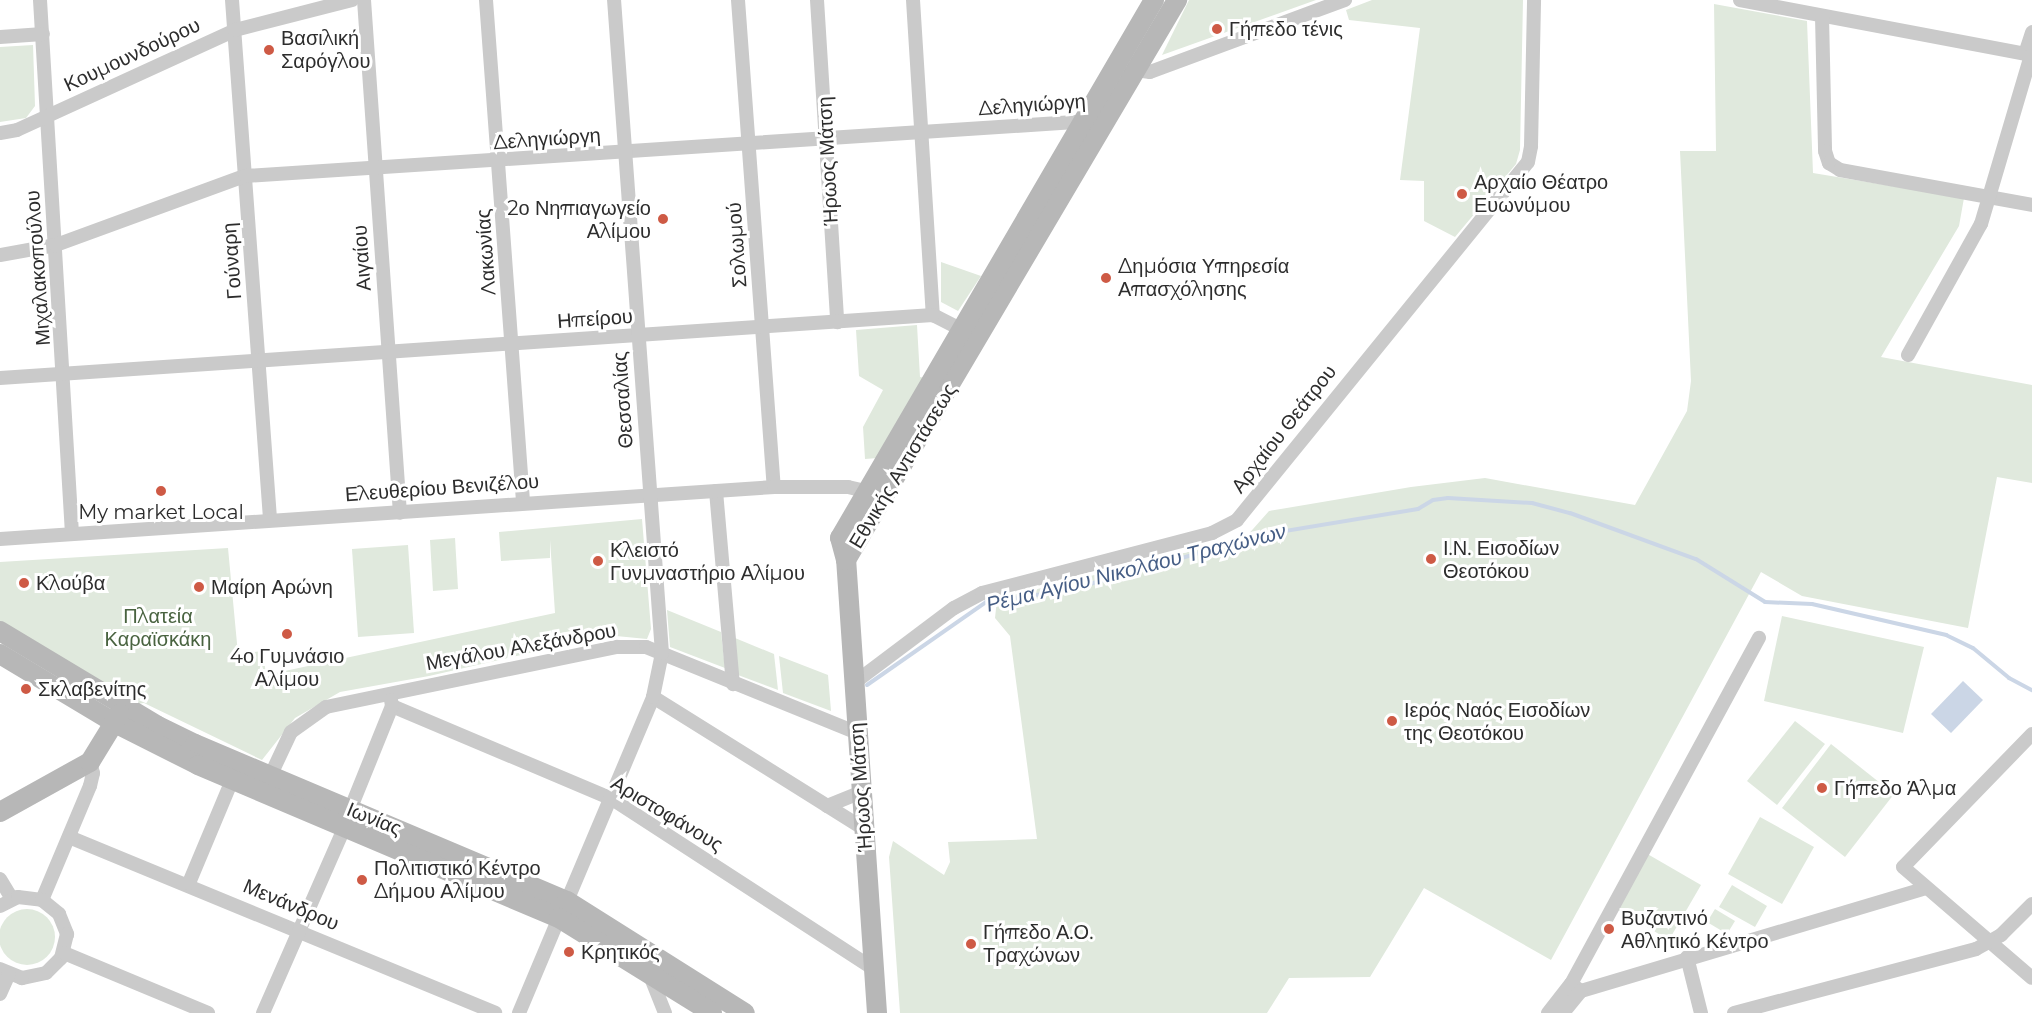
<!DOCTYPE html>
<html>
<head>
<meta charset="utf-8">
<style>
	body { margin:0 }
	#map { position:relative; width:2032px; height:1013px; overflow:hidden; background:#fff; font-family:Montserrat,sans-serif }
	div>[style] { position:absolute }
	.green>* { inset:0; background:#e0e9dd }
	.round { border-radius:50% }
	.water>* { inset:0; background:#cbd6e6 }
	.stream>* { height:4px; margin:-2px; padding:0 2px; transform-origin:2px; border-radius:2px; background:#cbd6e6 }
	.street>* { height:14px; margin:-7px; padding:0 7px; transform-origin:7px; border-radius:7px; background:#cacaca }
	.secondary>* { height:20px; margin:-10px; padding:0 10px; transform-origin:10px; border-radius:10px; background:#b7b7b7 }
	.dots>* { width:16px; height:16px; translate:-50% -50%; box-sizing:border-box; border:3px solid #fff; border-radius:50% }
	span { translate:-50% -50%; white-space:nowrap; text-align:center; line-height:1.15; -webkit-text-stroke:6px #fff; paint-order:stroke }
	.poi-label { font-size:20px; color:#2d2d2d }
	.left { translate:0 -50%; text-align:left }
	.right { translate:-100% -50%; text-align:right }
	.street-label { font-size:20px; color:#2d2d2d }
	.park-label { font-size:20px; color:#496340 }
	.water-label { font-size:21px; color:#465e85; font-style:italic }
</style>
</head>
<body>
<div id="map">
	<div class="green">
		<i style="clip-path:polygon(1189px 0,1316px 0,1162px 55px)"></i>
		<i style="clip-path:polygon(1372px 0,1523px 0,1520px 150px,1516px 164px,1455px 237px,1424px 221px,1424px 181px,1400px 180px,1420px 28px,1349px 20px,1346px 10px)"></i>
		<i style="clip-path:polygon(1714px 4px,1807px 21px,1813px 173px,1964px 198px,1959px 226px,1881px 357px,2032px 385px,2032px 483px,1997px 477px,1968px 628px,1802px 596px,1761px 572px,1551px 960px,1424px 888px,1370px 977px,1289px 978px,1267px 1013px,900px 1013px,889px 857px,893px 841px,944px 875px,950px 862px,948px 842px,1037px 839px,1010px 636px,995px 618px,997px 599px,1245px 538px,1269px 511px,1411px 487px,1485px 478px,1635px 505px,1687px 411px,1691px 381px,1680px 151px,1716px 151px)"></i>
		<i style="clip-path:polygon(33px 45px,35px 106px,26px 118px,0 122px,0 47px)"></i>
		<i style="clip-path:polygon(941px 262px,981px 276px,958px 311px,941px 302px)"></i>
		<i style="clip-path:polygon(917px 325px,920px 377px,925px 378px,878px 458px,865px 459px,863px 427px,883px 390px,859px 376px,856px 330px)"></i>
		<i style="clip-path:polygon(642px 519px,651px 629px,647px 639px,616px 636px,586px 640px,429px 676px,340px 692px,295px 718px,262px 760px,144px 703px,137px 704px,0 624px,0 562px,228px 548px,238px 654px,263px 651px,266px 675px,555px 613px,550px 540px,550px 558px,501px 561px,499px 532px)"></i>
		<i style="clip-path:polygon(455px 538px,458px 589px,433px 591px,430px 540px)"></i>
		<i style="clip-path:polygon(408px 545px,414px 633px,358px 637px,352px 549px)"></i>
		<i style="clip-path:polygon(667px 610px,721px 632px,725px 668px,670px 647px)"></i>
		<i style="clip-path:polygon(1782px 616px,1924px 647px,1903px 733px,1764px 701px)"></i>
		<i style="clip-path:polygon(735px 638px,774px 654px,778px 690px,738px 675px)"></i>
		<i style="clip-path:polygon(779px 656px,828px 675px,831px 711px,783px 693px)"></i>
		<i style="clip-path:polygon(1795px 721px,1825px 744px,1777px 805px,1747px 781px)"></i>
		<i style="clip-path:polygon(1831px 744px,1894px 794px,1845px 857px,1782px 808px)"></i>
		<i style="clip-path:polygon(1760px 817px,1814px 847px,1782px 904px,1728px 874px)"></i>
		<i style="clip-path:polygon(1644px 852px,1701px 885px,1669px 940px,1613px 907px)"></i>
		<i style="clip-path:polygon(1732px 885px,1767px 906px,1755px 927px,1719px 907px)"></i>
		<i style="clip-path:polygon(1715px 909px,1735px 921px,1727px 934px,1707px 922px)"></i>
		<i class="round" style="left:-1px;top:909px;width:56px;height:56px"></i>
	</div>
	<div class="water">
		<i style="clip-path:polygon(1963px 681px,1983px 700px,1951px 733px,1931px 714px)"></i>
	</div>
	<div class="stream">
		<i style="left:867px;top:685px;width:145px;rotate:-34.9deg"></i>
		<i style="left:986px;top:602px;width:80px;rotate:-7.9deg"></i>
		<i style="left:1065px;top:591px;width:210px;rotate:-15.8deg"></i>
		<i style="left:1267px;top:534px;width:153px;rotate:-9.4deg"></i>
		<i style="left:1418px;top:509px;width:17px;rotate:-31deg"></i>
		<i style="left:1433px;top:500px;width:15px;rotate:-8deg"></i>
		<i style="left:1448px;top:498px;width:84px;rotate:3.4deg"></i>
		<i style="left:1532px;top:503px;width:39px;rotate:15deg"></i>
		<i style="left:1570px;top:513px;width:134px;rotate:20.1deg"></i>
		<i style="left:1696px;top:559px;width:81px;rotate:31.9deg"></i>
		<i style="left:1765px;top:602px;width:47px;rotate:2.4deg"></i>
		<i style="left:1812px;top:604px;width:138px;rotate:13deg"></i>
		<i style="left:1946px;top:635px;width:30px;rotate:26deg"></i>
		<i style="left:1973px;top:648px;width:47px;rotate:39.8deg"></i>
		<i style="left:2009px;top:678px;width:26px;rotate:28deg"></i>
	</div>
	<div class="street">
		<i style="left:40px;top:0;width:535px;rotate:86.57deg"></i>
		<i style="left:232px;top:0;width:520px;rotate:85.81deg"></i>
		<i style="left:364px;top:0;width:514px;rotate:85.99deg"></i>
		<i style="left:486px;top:0;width:502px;rotate:85.78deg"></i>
		<i style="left:738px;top:0;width:488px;rotate:85.8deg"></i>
		<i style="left:817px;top:0;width:323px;rotate:86.4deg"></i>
		<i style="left:913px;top:0;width:316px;rotate:86.4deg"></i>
		<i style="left:933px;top:315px;width:33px;rotate:27deg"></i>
		<i style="left:1740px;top:0;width:297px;rotate:10.7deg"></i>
		<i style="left:1822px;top:16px;width:135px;rotate:88.7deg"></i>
		<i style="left:1825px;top:151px;width:13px;rotate:72deg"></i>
		<i style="left:1829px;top:163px;width:13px;rotate:32deg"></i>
		<i style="left:1840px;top:170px;width:195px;rotate:10.3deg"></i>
		<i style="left:0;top:37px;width:43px;rotate:-4deg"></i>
		<i style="left:2025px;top:54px;width:23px;rotate:-72deg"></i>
		<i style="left:1136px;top:70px;width:14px;rotate:8deg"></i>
		<i style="left:1150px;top:72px;width:208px;rotate:-20.3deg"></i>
		<i style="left:0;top:133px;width:17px;rotate:-10deg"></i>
		<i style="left:17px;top:130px;width:240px;rotate:-24.6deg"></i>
		<i style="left:235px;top:30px;width:121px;rotate:-14.4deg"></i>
		<i style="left:0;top:255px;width:57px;rotate:-10.1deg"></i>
		<i style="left:56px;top:245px;width:201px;rotate:-20.1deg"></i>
		<i style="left:245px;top:176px;width:847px;rotate:-3.72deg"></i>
		<i style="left:1908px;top:355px;width:150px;rotate:-60.9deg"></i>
		<i style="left:1981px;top:224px;width:176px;rotate:-73.5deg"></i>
		<i style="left:0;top:378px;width:935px;rotate:-3.86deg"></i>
		<i style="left:716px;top:491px;width:194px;rotate:85deg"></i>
		<i style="left:0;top:539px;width:776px;rotate:-3.84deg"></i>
		<i style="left:774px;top:487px;width:74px"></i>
		<i style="left:848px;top:487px;width:27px;rotate:13deg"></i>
		<i style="left:854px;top:683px;width:125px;rotate:-36.9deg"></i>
		<i style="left:954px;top:608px;width:32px;rotate:-28deg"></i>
		<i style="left:982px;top:593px;width:238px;rotate:-14.6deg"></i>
		<i style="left:1212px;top:533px;width:28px;rotate:-27deg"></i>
		<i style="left:1237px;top:520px;width:461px;rotate:-50.9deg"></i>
		<i style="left:1528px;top:162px;width:16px;rotate:-79deg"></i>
		<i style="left:1531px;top:146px;width:146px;rotate:-88.8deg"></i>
		<i style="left:653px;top:697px;width:249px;rotate:32deg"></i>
		<i style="left:392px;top:706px;width:239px;rotate:22.9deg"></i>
		<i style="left:612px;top:799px;width:312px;rotate:33deg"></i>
		<i style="left:2032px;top:734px;width:185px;rotate:134.1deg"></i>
		<i style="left:1903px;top:867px;width:170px;rotate:40.7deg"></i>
		<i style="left:267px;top:783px;width:56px;rotate:-64.8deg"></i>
		<i style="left:291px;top:732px;width:43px;rotate:-35.5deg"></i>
		<i style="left:326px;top:707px;width:297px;rotate:-11.7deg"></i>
		<i style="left:617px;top:647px;width:29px"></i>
		<i style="left:646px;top:647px;width:229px;rotate:22.1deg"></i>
		<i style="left:827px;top:806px;width:38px;rotate:-22deg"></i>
		<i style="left:350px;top:810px;width:112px;rotate:-68deg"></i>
		<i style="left:392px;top:706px;width:6px;rotate:-99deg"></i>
		<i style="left:69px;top:837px;width:461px;rotate:22.4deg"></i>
		<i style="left:0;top:879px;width:23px;rotate:59deg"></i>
		<i style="left:189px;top:883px;width:112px;rotate:-67.3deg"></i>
		<i style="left:42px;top:900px;width:124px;rotate:-67.2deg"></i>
		<i style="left:90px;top:786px;width:13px;rotate:-77deg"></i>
		<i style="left:93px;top:773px;width:11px;rotate:-105deg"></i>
		<i style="left:567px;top:901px;width:221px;rotate:-67.1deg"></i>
		<i style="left:653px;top:697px;width:45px;rotate:-78.4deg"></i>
		<i style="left:662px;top:653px;width:655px;rotate:-94.2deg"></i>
		<i style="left:0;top:906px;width:20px;rotate:-27deg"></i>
		<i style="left:18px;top:897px;width:24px;rotate:7deg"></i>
		<i style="left:42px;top:900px;width:22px;rotate:39deg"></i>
		<i style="left:59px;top:914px;width:22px;rotate:68deg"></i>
		<i style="left:67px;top:934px;width:25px;rotate:104deg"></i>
		<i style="left:61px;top:958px;width:21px;rotate:135deg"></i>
		<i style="left:46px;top:973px;width:25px;rotate:168deg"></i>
		<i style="left:22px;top:978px;width:24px;rotate:-158deg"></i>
		<i style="left:64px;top:953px;width:156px;rotate:22.6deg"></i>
		<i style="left:1687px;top:957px;width:58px;rotate:76deg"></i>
		<i style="left:649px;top:973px;width:43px;rotate:68.2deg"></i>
		<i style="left:1571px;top:984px;width:12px;rotate:35deg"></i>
		<i style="left:1581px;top:991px;width:360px;rotate:-16.6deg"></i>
		<i style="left:0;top:994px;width:22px;rotate:-66deg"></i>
		<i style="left:263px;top:1013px;width:204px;rotate:-66.3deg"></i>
		<i style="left:519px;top:1013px;width:103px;rotate:-67.2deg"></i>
		<i style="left:1548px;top:1013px;width:37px;rotate:-52deg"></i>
		<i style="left:1571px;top:984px;width:394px;rotate:-61.5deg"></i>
		<i style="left:1563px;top:1013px;width:28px;rotate:-51deg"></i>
		<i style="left:1734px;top:1013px;width:250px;rotate:-14.8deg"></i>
		<i style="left:1976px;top:949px;width:29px;rotate:-29deg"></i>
		<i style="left:2001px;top:935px;width:44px;rotate:-45deg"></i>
	</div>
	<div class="secondary">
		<i style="left:846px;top:560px;width:651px;rotate:-59.41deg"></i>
		<i style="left:0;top:631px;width:184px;rotate:31deg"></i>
		<i style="left:158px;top:726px;width:41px;rotate:25.9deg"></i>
		<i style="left:195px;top:744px;width:404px;rotate:22.9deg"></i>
		<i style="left:567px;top:901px;width:210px;rotate:32.2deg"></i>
		<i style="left:0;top:654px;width:134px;rotate:31deg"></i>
		<i style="left:115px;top:723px;width:93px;rotate:26.8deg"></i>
		<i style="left:198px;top:765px;width:392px;rotate:23deg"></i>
		<i style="left:559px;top:918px;width:180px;rotate:31.8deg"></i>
		<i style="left:0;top:812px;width:103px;rotate:-29.1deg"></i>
		<i style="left:90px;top:762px;width:57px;rotate:-58.5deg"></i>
		<i style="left:877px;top:1013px;width:454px;rotate:-93.9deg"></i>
		<i style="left:846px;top:560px;width:23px;rotate:-105deg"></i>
		<i style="left:840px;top:538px;width:623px;rotate:-59.73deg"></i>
	</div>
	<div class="dots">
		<i style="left:1217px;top:29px;background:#ce5a45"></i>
		<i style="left:269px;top:50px;background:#ce5a45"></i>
		<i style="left:1462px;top:194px;background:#ce5a45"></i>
		<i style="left:663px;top:219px;background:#ce5a45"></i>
		<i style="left:1106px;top:278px;background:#ce5a45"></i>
		<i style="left:161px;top:491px;background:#ce5a45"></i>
		<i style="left:1431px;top:559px;background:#ce5a45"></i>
		<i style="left:598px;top:561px;background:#ce5a45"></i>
		<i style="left:24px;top:583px;background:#ce5a45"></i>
		<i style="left:199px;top:587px;background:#ce5a45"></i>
		<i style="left:287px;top:634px;background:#ce5a45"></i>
		<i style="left:26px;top:689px;background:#ce5a45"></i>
		<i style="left:1392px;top:721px;background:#ce5a45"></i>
		<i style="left:1822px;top:788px;background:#ce5a45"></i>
		<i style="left:362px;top:880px;background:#ce5a45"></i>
		<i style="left:1609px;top:929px;background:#ce5a45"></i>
		<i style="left:971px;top:944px;background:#ce5a45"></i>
		<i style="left:569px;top:952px;background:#ce5a45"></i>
	</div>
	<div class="poi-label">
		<span class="left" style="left:1229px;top:29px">Γήπεδο τένις</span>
		<span class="left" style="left:281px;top:50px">Βασιλική<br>Σαρόγλου</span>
		<span class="left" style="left:1474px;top:194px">Αρχαίο Θέατρο<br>Ευωνύμου</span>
		<span class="right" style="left:651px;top:220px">2ο Νηπιαγωγείο<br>Αλίμου</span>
		<span class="left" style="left:1118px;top:278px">Δημόσια Υπηρεσία<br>Απασχόλησης</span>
		<span style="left:161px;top:512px">My market Local</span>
		<span class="left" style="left:1443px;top:560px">Ι.Ν. Εισοδίων<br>Θεοτόκου</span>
		<span class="left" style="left:610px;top:562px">Κλειστό<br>Γυνμναστήριο Αλίμου</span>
		<span class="left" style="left:36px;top:583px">Κλούβα</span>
		<span class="left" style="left:211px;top:587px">Μαίρη Αρώνη</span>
		<span style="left:287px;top:668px">4ο Γυμνάσιο<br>Αλίμου</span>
		<span class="left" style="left:38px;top:689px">Σκλαβενίτης</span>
		<span class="left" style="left:1404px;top:722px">Ιερός Ναός Εισοδίων<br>της Θεοτόκου</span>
		<span class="left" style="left:1834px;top:788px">Γήπεδο Άλμα</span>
		<span class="left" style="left:374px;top:880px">Πολιτιστικό Κέντρο<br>Δήμου Αλίμου</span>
		<span class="left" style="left:1621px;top:930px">Βυζαντινό<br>Αθλητικό Κέντρο</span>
		<span class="left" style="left:983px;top:944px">Γήπεδο Α.Ο.<br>Τραχώνων</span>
		<span class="left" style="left:581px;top:952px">Κρητικός</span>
	</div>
	<div class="street-label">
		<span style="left:132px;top:55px;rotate:-25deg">Κουμουνδούρου</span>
		<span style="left:1032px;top:105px;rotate:-4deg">Δεληγιώργη</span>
		<span style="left:547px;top:139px;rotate:-4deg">Δεληγιώργη</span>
		<span style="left:828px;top:161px;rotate:-93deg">Ήρωος Μάτση</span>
		<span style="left:737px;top:245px;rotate:-94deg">Σολωμού</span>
		<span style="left:486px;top:252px;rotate:-94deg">Λακωνίας</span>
		<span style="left:362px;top:258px;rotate:-94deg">Αιγαίου</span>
		<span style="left:232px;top:261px;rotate:-94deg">Γούναρη</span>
		<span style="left:38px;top:268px;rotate:-94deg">Μιχαλακοπούλου</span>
		<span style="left:595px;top:319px;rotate:-4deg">Ηπείρου</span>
		<span style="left:623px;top:400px;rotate:-94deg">Θεσσαλίας</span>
		<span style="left:1284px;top:429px;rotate:-52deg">Αρχαίου Θεάτρου</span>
		<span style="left:903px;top:466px;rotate:-59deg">Εθνικής Αντιστάσεως</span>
		<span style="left:442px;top:488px;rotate:-4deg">Ελευθερίου Βενιζέλου</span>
		<span style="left:521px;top:647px;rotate:-10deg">Μεγάλου Αλεξάνδρου</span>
		<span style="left:861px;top:787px;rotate:-94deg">Ήρωος Μάτση</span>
		<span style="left:667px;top:814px;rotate:31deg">Αριστοφάνους</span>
		<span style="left:374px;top:819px;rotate:22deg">Ιωνίας</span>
		<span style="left:291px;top:905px;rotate:23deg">Μενάνδρου</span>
	</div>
	<div class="park-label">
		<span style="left:158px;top:628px">Πλατεία<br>Καραϊσκάκη</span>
	</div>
	<div class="water-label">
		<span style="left:1136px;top:568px;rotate:-14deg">Ρέμα Αγίου Νικολάου Τραχώνων</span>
	</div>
</div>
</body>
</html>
